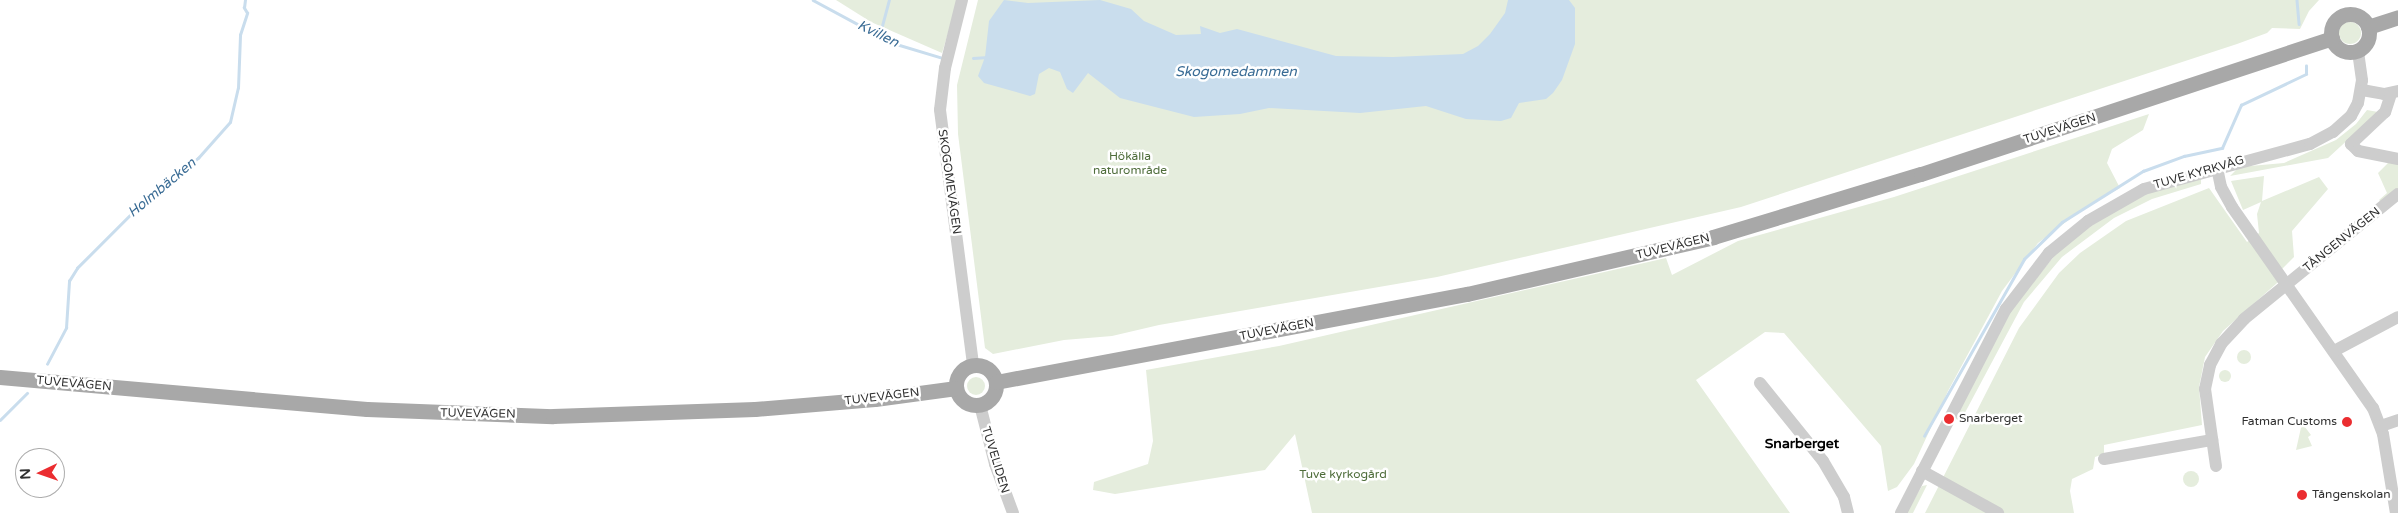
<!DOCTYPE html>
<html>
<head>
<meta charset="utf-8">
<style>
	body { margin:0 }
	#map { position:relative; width:2398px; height:513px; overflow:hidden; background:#fff; font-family:"Varela Round",sans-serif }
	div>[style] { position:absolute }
	.green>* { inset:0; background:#e5eddd }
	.round { border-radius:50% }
	.water>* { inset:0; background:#c9dded }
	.stream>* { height:2.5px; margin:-1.25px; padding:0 1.25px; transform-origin:1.25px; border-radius:1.25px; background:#c9dded }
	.minor>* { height:12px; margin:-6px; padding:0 6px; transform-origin:6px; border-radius:6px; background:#cdcdcd }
	.major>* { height:15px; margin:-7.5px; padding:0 7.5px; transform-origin:7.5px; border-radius:7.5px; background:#a8a8a8 }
	.major>.ring { margin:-7.5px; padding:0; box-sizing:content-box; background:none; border:15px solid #a8a8a8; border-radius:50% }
	.dots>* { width:14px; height:14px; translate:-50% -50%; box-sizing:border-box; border:2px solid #fff; border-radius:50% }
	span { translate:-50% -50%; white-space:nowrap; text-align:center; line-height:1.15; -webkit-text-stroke:5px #fff; paint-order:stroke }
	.street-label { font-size:12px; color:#303030 }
	.park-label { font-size:12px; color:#4f6d3b }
	.poi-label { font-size:12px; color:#303030 }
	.left { translate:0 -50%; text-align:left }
	.right { translate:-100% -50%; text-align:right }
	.water-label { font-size:14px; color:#3a6c95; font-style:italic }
	.neighbourhood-label { font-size:14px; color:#000; font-weight:700 }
	.north { position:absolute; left:15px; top:448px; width:50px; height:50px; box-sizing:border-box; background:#fff; border:1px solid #acacac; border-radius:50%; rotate:267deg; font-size:14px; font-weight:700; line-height:20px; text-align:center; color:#303030 }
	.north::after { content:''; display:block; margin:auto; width:18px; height:22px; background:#eb2d30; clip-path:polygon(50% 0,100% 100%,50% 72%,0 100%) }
</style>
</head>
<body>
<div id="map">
	<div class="green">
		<i style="clip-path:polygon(836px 0,958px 0,942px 53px,871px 22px)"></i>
		<i style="clip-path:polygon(978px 0,2319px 0,2309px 11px,2300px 29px,2272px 28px,2267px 33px,2237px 44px,1741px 207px,1437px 277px,1159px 325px,1112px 336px,1064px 340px,993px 354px,985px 348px,958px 134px,957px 85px)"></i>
		<i class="round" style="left:2339px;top:22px;width:22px;height:22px"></i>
		<i style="clip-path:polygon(2367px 110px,2378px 112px,2328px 158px,2230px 176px,2239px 167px,2284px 163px,2336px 140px,2356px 124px)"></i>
		<i style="clip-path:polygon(2149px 114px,2143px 130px,2112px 149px,2107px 163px,2120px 188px,2083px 209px,2038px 243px,2002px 291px,1948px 391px,1914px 464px,1897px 487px,1888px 491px,1881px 446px,1784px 333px,1765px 332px,1696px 380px,1790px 513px,1312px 513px,1295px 434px,1265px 470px,1115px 494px,1093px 490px,1094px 482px,1148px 464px,1153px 441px,1146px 370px,1279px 346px,1666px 258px,1672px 275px,1738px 241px,1894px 197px)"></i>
		<i style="clip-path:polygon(2398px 161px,2398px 188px,2381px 202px,2379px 200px,2387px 193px,2378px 173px,2388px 163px)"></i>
		<i style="clip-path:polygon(2264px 176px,2262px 201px,2319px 177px,2328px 189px,2292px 231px,2294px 257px,2282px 269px,2286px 275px,2223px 331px,2205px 357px,2199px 387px,2202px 425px,2104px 445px,2104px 454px,2095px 457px,2093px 469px,2072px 479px,2070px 491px,2074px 513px,1925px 513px,2019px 328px,2059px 273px,2080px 253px,2126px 221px,2209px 188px,2247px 242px,2259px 233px,2257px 214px,2261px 202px,2243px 210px,2231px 181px)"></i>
		<i style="clip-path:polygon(2201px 178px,2201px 184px,2152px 199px,2114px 218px,2062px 257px,2024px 302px,1960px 422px,1955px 418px,2011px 310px,2055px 255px,2076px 236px,2124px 204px,2159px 189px)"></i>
		<i class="round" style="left:2237px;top:350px;width:14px;height:14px"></i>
		<i class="round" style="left:2219px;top:370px;width:12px;height:12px"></i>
		<i class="round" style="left:967px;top:377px;width:18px;height:18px"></i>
		<i style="clip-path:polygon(2302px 423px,2311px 435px,2308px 437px,2312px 446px,2296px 450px)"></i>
		<i class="round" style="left:2183px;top:471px;width:16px;height:16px"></i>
		<i style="clip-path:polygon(1927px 485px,1913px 513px,1906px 513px,1922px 486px)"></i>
	</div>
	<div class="water">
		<i style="clip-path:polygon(1004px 0,1028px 3px,1100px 0,1131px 9px,1144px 21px,1176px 35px,1201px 34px,1200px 26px,1220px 33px,1237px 29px,1336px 56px,1393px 57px,1463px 54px,1478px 46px,1490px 34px,1505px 13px,1508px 0,1569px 0,1575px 8px,1575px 44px,1562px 80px,1553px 93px,1546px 99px,1519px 103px,1511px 118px,1501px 121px,1466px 119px,1426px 106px,1360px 113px,1269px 108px,1240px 114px,1194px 117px,1120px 98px,1088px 73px,1073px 93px,1067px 89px,1060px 72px,1049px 68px,1039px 74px,1035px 94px,1030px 96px,984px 83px,978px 76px,985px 57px,989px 21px)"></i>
	</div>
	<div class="stream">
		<i style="left:813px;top:0;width:91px;rotate:28.3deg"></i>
		<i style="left:893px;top:43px;width:52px;rotate:16.7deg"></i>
		<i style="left:2297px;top:0;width:24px;rotate:85deg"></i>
		<i style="left:879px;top:37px;width:38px;rotate:-75deg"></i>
		<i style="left:973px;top:58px;width:15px;rotate:-4deg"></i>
		<i style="left:47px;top:364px;width:41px;rotate:-62.2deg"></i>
		<i style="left:66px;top:328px;width:47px;rotate:-86.3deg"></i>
		<i style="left:69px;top:281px;width:15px;rotate:-58deg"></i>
		<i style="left:77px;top:268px;width:75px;rotate:-45deg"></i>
		<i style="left:130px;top:215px;width:89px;rotate:-40deg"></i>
		<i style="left:198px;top:158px;width:48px;rotate:-48.4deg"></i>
		<i style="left:230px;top:122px;width:35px;rotate:-77deg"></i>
		<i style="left:238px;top:88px;width:53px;rotate:-87.8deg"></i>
		<i style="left:240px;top:35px;width:23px;rotate:-72deg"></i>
		<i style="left:247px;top:13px;width:6px;rotate:-121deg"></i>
		<i style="left:244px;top:8px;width:8px;rotate:-83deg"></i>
		<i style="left:0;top:420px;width:38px;rotate:-45deg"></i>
		<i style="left:1924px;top:436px;width:203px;rotate:-60.5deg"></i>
		<i style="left:2024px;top:259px;width:53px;rotate:-44.2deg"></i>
		<i style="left:2062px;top:222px;width:96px;rotate:-32.2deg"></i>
		<i style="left:2143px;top:171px;width:44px;rotate:-20.1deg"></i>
		<i style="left:2184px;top:156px;width:39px;rotate:-12deg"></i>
		<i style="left:2222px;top:148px;width:47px;rotate:-66.2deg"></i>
		<i style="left:2241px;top:105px;width:72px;rotate:-25.5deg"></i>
		<i style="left:2306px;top:74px;width:8px;rotate:-90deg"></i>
	</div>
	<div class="minor">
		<i style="left:962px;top:0;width:70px;rotate:104deg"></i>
		<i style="left:945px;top:68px;width:42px;rotate:96.8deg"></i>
		<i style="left:940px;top:110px;width:257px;rotate:82.6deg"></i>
		<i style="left:2362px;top:90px;width:22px;rotate:10deg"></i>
		<i style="left:2384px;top:94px;width:14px;rotate:-12deg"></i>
		<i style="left:2391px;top:94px;width:19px;rotate:108deg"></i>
		<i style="left:2385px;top:112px;width:47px;rotate:136.7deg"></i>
		<i style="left:2351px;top:144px;width:10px;rotate:45deg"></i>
		<i style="left:2358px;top:151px;width:41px;rotate:11.3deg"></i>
		<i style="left:2217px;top:168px;width:19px;rotate:78deg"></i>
		<i style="left:2221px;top:187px;width:23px;rotate:61deg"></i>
		<i style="left:2232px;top:207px;width:246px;rotate:55deg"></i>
		<i style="left:2373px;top:408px;width:28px;rotate:69deg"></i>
		<i style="left:2383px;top:434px;width:80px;rotate:80.7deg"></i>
		<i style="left:2334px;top:351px;width:72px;rotate:-28deg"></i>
		<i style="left:1760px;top:383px;width:100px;rotate:51.1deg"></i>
		<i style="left:1823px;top:461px;width:42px;rotate:59.7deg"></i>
		<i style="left:1844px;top:497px;width:16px;rotate:76deg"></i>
		<i style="left:980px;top:405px;width:61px;rotate:75.7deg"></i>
		<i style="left:995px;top:464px;width:52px;rotate:69.8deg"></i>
		<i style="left:2381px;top:426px;width:18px;rotate:-19deg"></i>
		<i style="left:2104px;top:459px;width:110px;rotate:-10deg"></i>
		<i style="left:2216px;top:466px;width:78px;rotate:-98.1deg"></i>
		<i style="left:2205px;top:389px;width:25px;rotate:-78deg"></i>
		<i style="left:2210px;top:365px;width:24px;rotate:-62deg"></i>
		<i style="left:2221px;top:344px;width:34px;rotate:-47deg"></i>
		<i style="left:2244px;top:319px;width:198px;rotate:-39.1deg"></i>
		<i style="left:1922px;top:471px;width:87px;rotate:28.9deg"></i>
		<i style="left:1901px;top:513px;width:229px;rotate:-62.8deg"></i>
		<i style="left:2006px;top:309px;width:71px;rotate:-52.5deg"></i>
		<i style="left:2049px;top:253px;width:50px;rotate:-39.4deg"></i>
		<i style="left:2088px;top:221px;width:64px;rotate:-29.7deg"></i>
		<i style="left:2144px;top:189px;width:172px;rotate:-15.2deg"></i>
		<i style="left:2310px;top:144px;width:26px;rotate:-28deg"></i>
		<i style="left:2333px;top:132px;width:24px;rotate:-42deg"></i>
		<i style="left:2351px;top:116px;width:15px;rotate:-62deg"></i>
		<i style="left:2358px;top:103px;width:23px;rotate:-80deg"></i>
		<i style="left:2362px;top:80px;width:30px;rotate:-98deg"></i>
	</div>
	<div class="major">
		<i class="ring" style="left:2331px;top:14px;width:23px;height:23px"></i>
		<i style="left:2368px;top:27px;width:32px;rotate:-18deg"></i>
		<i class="ring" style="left:956px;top:365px;width:25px;height:25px"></i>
		<i style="left:0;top:377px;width:368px;rotate:5deg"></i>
		<i style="left:367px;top:409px;width:186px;rotate:2.2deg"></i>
		<i style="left:553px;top:416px;width:202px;rotate:-2deg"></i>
		<i style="left:755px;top:409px;width:120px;rotate:-4.8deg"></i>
		<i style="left:875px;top:399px;width:82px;rotate:-7.7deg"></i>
		<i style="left:996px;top:382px;width:479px;rotate:-10.6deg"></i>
		<i style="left:1467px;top:294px;width:253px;rotate:-13deg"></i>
		<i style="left:1713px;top:237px;width:217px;rotate:-16.9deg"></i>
		<i style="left:1921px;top:174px;width:433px;rotate:-18.3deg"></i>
	</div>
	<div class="dots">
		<i style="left:1949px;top:419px;background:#eb2d30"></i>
		<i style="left:2347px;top:422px;background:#eb2d30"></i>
		<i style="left:2302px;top:495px;background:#eb2d30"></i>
	</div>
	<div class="street-label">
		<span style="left:2060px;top:129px;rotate:-18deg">TUVEVÄGEN</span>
		<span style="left:2199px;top:173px;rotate:-16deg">TUVE KYRKVÄG</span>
		<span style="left:949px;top:182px;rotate:82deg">SKOGOMEVÄGEN</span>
		<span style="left:2342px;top:240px;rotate:-39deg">TÅNGENVÄGEN</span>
		<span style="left:1673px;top:247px;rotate:-14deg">TUVEVÄGEN</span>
		<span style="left:1277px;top:330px;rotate:-11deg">TUVEVÄGEN</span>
		<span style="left:74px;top:384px;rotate:5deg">TUVEVÄGEN</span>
		<span style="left:882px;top:397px;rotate:-7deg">TUVEVÄGEN</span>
		<span style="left:478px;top:414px;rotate:1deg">TUVEVÄGEN</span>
		<span style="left:995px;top:460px;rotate:73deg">TUVELIDEN</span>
	</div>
	<div class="park-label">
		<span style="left:1130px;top:164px">Hökälla<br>naturområde</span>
		<span style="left:1343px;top:475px">Tuve kyrkogård</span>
	</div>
	<div class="poi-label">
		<span class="left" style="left:1959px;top:419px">Snarberget</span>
		<span class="right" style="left:2337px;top:422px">Fatman Customs</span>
		<span class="left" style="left:2312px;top:495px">Tångenskolan</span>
	</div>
	<div class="water-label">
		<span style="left:878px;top:34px;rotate:26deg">Kvillen</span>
		<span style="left:1236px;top:72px">Skogomedammen</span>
		<span style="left:162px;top:188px;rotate:-40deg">Holmbäcken</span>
	</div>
	<div class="neighbourhood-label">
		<span style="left:1802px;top:444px">Snarberget</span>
	</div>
	<div class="north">N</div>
</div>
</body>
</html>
